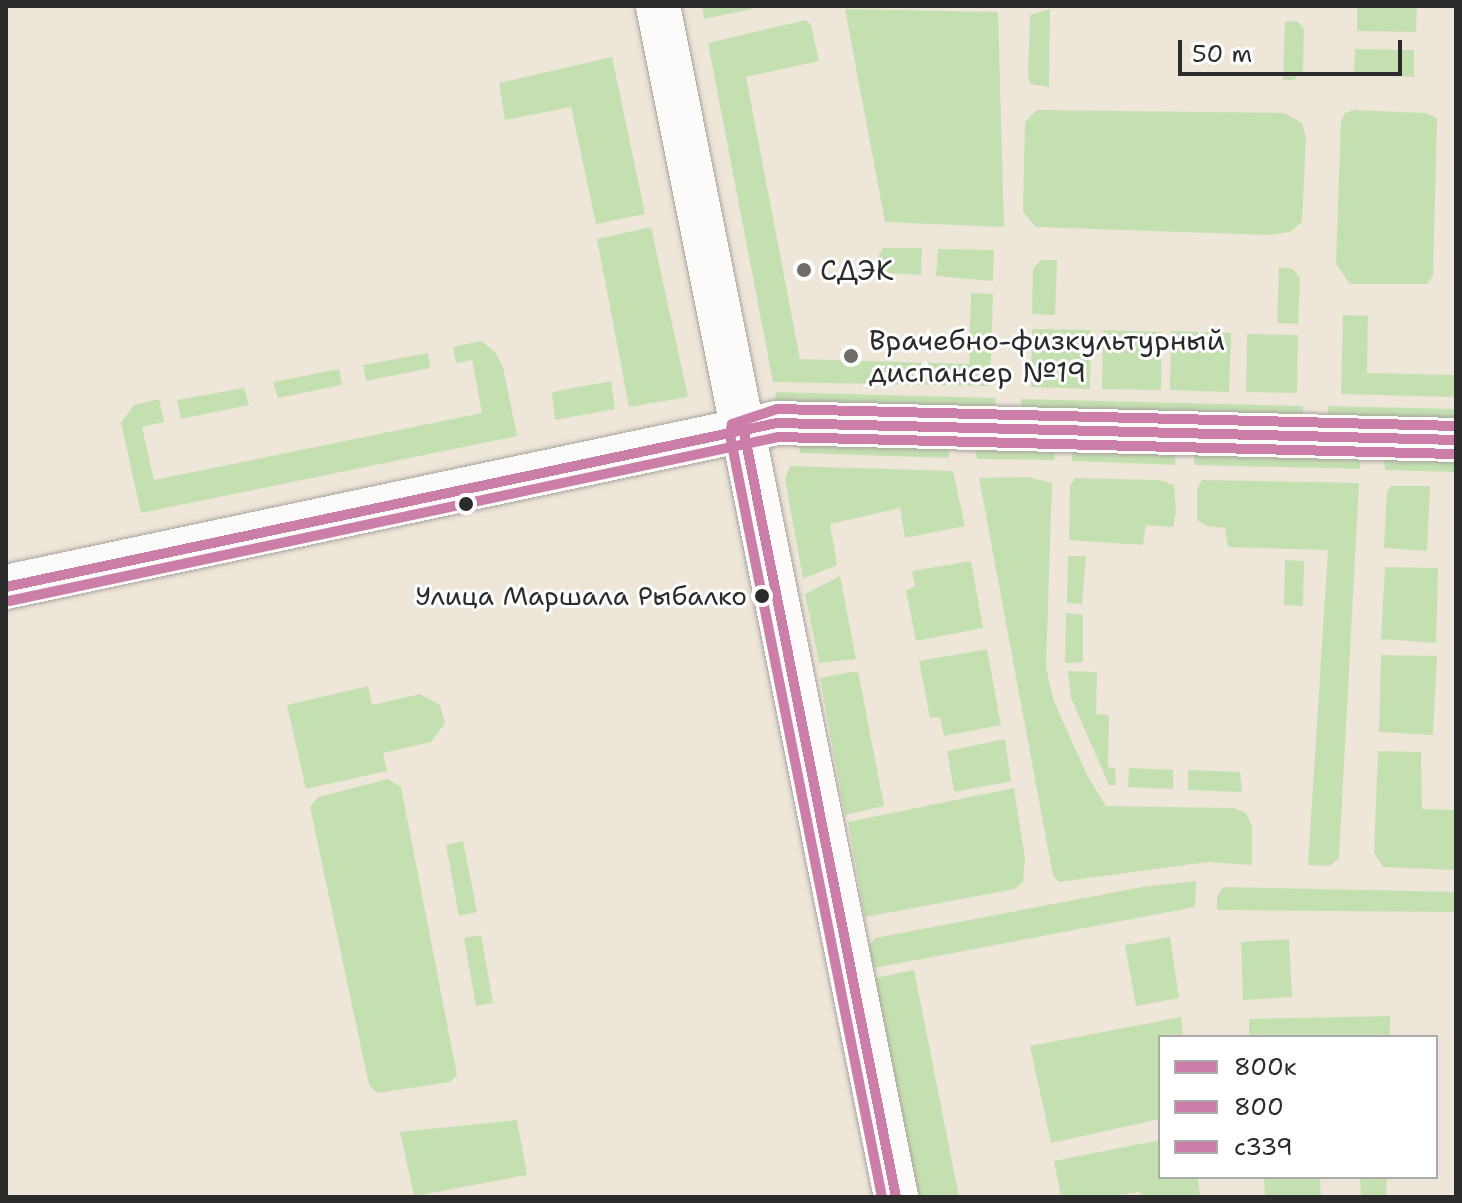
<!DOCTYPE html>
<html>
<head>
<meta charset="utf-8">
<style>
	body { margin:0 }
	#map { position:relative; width:1462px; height:1203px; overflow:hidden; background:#efe6da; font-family:"Shantell Sans",sans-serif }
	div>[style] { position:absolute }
	.green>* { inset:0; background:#c4e0b1 }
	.roads { filter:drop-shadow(0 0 2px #a8a39c) drop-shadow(0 0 2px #a8a39c) }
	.tertiary>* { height:44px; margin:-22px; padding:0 22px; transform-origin:22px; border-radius:22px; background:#fdfbf9 }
	.bus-1>* { height:10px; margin:-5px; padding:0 5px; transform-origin:5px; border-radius:5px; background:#ca7ea8 }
	.bus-2>* { height:10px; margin:-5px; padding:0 5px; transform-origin:5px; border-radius:5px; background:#ca7ea8 }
	.bus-3>* { height:10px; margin:-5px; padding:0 5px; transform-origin:5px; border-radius:5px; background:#ca7ea8 }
	.dots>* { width:22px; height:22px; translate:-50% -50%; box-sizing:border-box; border:4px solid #fff; border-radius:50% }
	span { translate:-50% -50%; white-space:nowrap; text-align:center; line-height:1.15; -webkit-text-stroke:6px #fff; paint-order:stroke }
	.bus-label { font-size:26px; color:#2b2b2b }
	.right { translate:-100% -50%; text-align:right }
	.poi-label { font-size:28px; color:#2b2b2b }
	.left { translate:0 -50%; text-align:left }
	.frame { position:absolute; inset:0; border:8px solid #2b2b2b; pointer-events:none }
	.legend { position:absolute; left:1158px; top:1035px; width:280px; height:144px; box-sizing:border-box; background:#fff; border:2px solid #aaa; margin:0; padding:10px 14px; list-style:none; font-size:24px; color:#2b2b2b }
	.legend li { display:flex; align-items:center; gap:16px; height:40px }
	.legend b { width:40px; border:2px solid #aaa }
	.scale { position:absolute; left:1178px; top:40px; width:224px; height:36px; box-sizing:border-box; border:4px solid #2b2b2b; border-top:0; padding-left:10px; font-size:24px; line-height:28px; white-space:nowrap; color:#2b2b2b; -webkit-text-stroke:6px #fff; paint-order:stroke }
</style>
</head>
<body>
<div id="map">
	<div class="green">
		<i style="clip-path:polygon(702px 6px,766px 6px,704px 19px)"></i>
		<i style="clip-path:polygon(1357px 6px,1417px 6px,1416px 32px,1357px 31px)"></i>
		<i style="clip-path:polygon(845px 9px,998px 12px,1004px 227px,885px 222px)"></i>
		<i style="clip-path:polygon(1050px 9px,1049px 87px,1030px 84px,1028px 75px,1030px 15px)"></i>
		<i style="clip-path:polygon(806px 20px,811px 25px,819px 61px,746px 77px,800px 359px,969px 364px,971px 293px,993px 294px,990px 386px,773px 382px,708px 43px)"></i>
		<i style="clip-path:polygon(1297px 21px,1304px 29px,1303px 70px,1294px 80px,1283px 80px,1285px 22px)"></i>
		<i style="clip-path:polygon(1355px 49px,1414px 50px,1414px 77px,1354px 75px)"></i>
		<i style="clip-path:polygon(612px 57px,645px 214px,596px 224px,571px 107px,505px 120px,499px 83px)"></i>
		<i style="clip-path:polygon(1037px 110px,1284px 113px,1302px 123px,1306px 138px,1302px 222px,1290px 232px,1270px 235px,1036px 227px,1023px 212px,1025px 122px)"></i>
		<i style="clip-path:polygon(1354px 110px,1425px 113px,1437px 118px,1433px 276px,1427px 284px,1350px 284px,1336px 264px,1341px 121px,1345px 113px)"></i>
		<i style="clip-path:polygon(651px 227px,688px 397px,629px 407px,597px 239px)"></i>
		<i style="clip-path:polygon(883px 248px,922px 248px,921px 275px,876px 272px,876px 260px)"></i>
		<i style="clip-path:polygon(938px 249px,994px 250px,993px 281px,936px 276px)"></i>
		<i style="clip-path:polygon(1041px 260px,1057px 260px,1055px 315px,1032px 314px,1033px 269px)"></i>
		<i style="clip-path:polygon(1279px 267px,1293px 269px,1300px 278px,1298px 324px,1277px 323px)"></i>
		<i style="clip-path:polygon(1343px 315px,1368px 316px,1367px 373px,1456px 375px,1456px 397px,1341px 394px)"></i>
		<i style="clip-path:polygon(1032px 329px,1091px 330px,1090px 389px,1031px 387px)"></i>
		<i style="clip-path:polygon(1103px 330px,1162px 332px,1161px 390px,1102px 389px)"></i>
		<i style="clip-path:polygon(1171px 331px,1231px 333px,1229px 392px,1170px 390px)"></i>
		<i style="clip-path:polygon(1247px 334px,1298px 335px,1297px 393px,1246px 392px)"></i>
		<i style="clip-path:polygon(481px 341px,495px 352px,503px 367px,517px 436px,141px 513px,121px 423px,134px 405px,159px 399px,164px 422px,142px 427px,154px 480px,482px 413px,472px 360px,456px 363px,453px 347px)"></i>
		<i style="clip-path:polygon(428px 353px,430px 368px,366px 381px,363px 365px)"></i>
		<i style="clip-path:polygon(339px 369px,342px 385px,278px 398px,273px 382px)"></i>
		<i style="clip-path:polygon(611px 381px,615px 409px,555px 420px,552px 392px)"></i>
		<i style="clip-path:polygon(244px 388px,249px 405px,181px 419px,177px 400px)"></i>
		<i style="clip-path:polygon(776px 392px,995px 398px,996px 409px,795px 404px,775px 399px)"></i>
		<i style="clip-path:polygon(1021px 399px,1303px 406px,1303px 417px,1021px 410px)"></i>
		<i style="clip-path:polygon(1328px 406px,1456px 409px,1456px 421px,1329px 418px)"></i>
		<i style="clip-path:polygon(803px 441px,942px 444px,949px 451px,949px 458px,799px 453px)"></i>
		<i style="clip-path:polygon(974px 445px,1050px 446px,1055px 452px,1054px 460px,977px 459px)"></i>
		<i style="clip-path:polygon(1076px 447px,1176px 450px,1175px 465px,1072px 461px,1071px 454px)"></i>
		<i style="clip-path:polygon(1200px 450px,1360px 454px,1360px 469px,1194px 465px,1194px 456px)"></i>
		<i style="clip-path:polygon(1384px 454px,1456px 456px,1456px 472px,1385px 470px)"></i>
		<i style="clip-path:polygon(790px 466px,953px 471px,965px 526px,905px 538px,900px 508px,830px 524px,837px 565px,803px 579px,785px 479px)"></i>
		<i style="clip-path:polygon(1028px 477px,1052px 483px,1046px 667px,1053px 699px,1087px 775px,1106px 806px,1233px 808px,1246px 813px,1252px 826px,1252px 865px,1208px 862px,1059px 882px,1053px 876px,979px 478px)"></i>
		<i style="clip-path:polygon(1075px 478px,1159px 480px,1174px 485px,1176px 513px,1173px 527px,1146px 525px,1143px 545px,1069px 540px,1070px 486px)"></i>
		<i style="clip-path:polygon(1202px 480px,1359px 483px,1339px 858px,1330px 866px,1308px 865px,1328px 550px,1228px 547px,1225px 528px,1206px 526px,1197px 520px,1197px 489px)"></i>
		<i style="clip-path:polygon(1391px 486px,1430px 486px,1427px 551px,1384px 548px,1387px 491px)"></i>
		<i style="clip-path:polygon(1068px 556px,1086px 556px,1082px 604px,1067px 603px)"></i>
		<i style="clip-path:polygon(1285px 560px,1304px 561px,1303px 606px,1284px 605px)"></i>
		<i style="clip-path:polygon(971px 561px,983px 628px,916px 641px,906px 590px,915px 586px,912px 571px)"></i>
		<i style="clip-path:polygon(1385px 567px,1438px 568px,1436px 643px,1381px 639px)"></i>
		<i style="clip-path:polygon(840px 576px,856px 659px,819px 663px,805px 594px)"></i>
		<i style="clip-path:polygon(1066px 613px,1083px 615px,1083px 662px,1065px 663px)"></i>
		<i style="clip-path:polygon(987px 649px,1001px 725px,944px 736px,940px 717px,930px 718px,919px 661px)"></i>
		<i style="clip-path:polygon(1381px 655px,1437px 656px,1433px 735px,1379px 732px)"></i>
		<i style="clip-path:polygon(858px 671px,884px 806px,845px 815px,820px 678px)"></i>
		<i style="clip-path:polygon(1068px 671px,1097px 672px,1096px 714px,1109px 715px,1108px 767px,1115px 768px,1116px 785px,1109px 785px,1071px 698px)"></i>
		<i style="clip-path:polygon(368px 686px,372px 705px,420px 694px,440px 705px,445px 723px,431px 742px,383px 753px,387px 771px,306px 789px,287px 705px)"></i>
		<i style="clip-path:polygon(1005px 739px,1011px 781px,954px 792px,947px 751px)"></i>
		<i style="clip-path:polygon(1378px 751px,1421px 752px,1422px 809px,1456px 810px,1456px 870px,1383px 867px,1374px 853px)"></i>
		<i style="clip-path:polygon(1129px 768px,1173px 770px,1173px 789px,1128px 787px)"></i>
		<i style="clip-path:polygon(1188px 770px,1240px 772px,1242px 792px,1188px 790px)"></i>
		<i style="clip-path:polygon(388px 779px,401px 787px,457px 1075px,450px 1082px,377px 1093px,369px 1085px,310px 807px,318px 797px)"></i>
		<i style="clip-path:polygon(1014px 788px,1025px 859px,1023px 882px,1015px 889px,865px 917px,848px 822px)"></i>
		<i style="clip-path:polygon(463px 841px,477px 912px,459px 916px,446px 845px)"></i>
		<i style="clip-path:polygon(1196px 881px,1195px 907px,874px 968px,869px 946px,875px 938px,1142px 887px)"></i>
		<i style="clip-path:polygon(1223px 887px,1456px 892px,1456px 912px,1217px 910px,1217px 896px)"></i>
		<i style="clip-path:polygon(481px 935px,493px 1003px,476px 1006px,464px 938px)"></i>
		<i style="clip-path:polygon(1170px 937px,1179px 998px,1136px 1006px,1125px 945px)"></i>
		<i style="clip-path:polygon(1289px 939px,1292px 997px,1243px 1000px,1241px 942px)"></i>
		<i style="clip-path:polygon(914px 970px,959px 1197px,915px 1197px,875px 978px)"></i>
		<i style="clip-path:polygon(1390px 1016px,1390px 1037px,1249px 1037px,1249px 1019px)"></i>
		<i style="clip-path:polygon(1181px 1017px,1183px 1037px,1160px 1037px,1160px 1119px,1051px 1143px,1030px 1046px)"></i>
		<i style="clip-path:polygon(517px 1120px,527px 1175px,414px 1196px,400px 1132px)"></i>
		<i style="clip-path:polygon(1160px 1140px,1160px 1177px,1198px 1177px,1200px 1197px,1141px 1197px,1140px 1192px,1105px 1197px,1061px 1197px,1054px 1161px)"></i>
		<i style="clip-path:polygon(1264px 1177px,1387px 1177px,1386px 1197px,1361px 1197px,1360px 1177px,1320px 1178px,1321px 1197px,1265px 1197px)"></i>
	</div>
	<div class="roads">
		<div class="tertiary">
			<i style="left:658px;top:6px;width:1215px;rotate:78.7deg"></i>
			<i style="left:6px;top:587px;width:788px;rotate:-12.01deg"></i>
			<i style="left:777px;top:423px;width:679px;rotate:1.43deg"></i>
		</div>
	</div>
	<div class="bus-1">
		<i style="left:744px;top:432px;width:780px;rotate:78.76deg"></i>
		<i style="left:6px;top:587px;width:788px;rotate:-12.01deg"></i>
		<i style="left:777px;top:423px;width:679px;rotate:1.43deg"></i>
	</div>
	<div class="bus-2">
		<i style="left:9px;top:601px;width:786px;rotate:-12.04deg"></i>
		<i style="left:778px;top:437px;width:678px;rotate:1.44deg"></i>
	</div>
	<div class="bus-3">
		<i style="left:882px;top:1197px;width:777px;rotate:-101.28deg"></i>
		<i style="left:730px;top:435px;width:11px;rotate:-80deg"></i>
		<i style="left:732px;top:424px;width:47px;rotate:-18.4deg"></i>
		<i style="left:777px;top:409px;width:679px;rotate:1.43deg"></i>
	</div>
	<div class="dots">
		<i style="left:804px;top:270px;background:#706c68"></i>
		<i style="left:851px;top:356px;background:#706c68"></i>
		<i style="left:466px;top:504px;background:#2b2b2b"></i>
		<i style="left:762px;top:596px;background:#2b2b2b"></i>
	</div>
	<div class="bus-label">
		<span class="right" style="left:747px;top:596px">Улица Маршала Рыбалко</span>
	</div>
	<div class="poi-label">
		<span class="left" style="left:820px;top:270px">СДЭК</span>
		<span class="left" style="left:869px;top:356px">Врачебно-физкультурный<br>диспансер №19</span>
	</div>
	<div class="frame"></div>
	<ul class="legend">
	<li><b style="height:10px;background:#ca7ea8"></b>800к</li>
	<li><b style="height:10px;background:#ca7ea8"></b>800</li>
	<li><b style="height:10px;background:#ca7ea8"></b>с339</li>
	</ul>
	<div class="scale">50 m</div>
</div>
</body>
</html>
